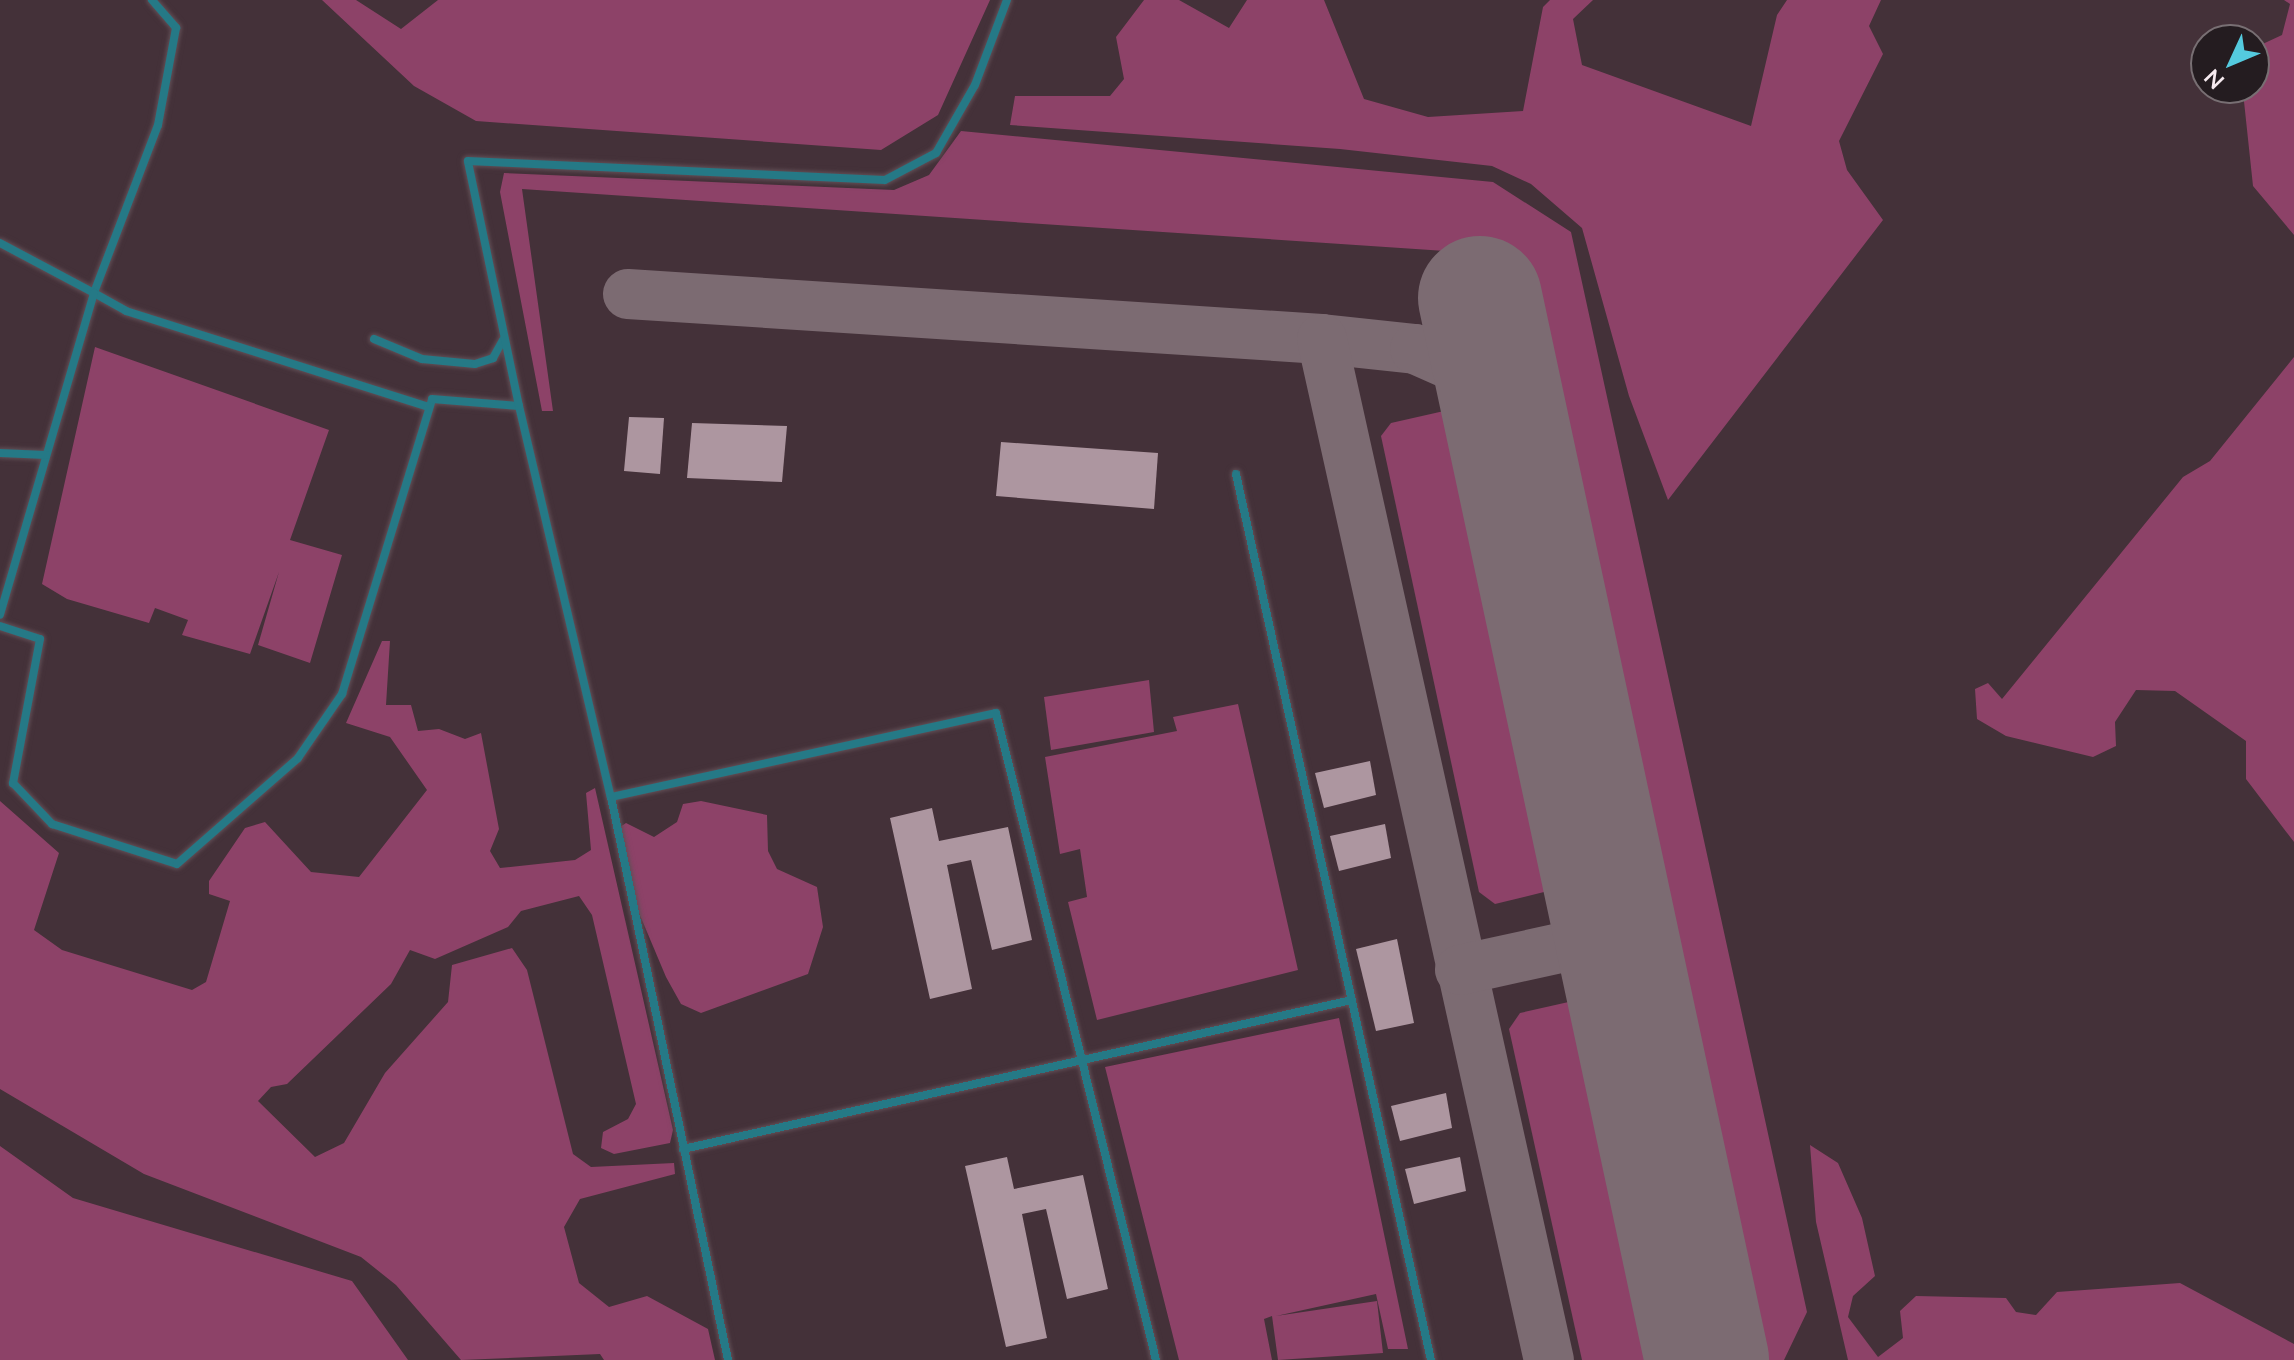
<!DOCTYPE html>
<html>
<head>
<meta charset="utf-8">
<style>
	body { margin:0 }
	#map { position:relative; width:2294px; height:1360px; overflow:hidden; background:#443139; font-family:Lato,sans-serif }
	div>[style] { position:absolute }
	.green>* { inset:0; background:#8d4268 }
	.taxiway>* { height:50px; margin:-25px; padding:0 25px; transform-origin:25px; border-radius:25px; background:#7c6b72 }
	.runway>* { height:124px; margin:-62px; padding:0 62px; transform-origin:62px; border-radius:62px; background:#7c6b72 }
	.building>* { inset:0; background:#ad96a0 }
	.roads { filter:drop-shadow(0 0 2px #614f56) drop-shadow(0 0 2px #614f56) }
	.service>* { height:8px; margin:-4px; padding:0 4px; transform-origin:4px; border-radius:4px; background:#257986 }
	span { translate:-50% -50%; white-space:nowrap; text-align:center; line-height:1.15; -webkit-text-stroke:8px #241c20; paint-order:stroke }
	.north { position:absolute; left:2190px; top:24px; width:80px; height:80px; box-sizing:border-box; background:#241c20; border:2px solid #786f73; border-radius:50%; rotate:226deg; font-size:22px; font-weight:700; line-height:32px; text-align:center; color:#f7ebf0 }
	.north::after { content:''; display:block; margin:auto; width:28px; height:36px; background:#54cade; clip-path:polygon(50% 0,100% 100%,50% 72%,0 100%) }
</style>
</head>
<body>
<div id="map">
	<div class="green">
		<i style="clip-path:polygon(322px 0,356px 0,401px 29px,438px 0,990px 0,938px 115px,881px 150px,476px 121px,414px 86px)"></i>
		<i style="clip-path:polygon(1144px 0,1179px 0,1229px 28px,1247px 0,1324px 0,1364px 99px,1428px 117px,1523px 111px,1543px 7px,1550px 0,1593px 0,1573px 19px,1582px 65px,1751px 126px,1777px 15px,1787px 0,1881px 0,1869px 26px,1883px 54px,1839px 141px,1847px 170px,1883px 220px,1668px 500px,1629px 396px,1582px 228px,1531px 184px,1492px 166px,1340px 149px,1010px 125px,1015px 96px,1110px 96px,1124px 79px,1116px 37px)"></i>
		<i style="clip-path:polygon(2284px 0,2294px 0,2294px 235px,2253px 186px,2243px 92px,2254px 88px,2254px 48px,2282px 35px,2290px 4px)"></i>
		<i style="clip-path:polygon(961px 131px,1493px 182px,1571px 232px,1807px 1312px,1784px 1360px,1750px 1360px,1505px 255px,522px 189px,553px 411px,542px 411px,500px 192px,504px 173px,894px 190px,929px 175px)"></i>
		<i style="clip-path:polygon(95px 347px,329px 430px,290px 540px,342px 555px,310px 663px,258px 645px,279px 572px,250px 654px,182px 635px,188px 620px,155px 608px,149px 623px,67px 599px,42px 584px)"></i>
		<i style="clip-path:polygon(2294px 357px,2294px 842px,2246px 779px,2246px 741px,2175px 691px,2136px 690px,2115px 722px,2116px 746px,2093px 757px,2006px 736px,1977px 719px,1975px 689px,1988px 683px,2002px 699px,2183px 477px,2210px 461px)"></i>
		<i style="clip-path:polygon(1444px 411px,1460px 426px,1558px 878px,1548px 891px,1495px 904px,1479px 892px,1381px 436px,1391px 423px)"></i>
		<i style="clip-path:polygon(382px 641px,390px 641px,386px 705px,411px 705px,418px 731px,439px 729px,465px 739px,481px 733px,499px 829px,490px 851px,500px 868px,575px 860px,591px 850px,586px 793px,595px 788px,673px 1130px,670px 1143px,614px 1154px,601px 1148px,603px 1132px,628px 1119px,636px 1104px,592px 915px,579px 896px,521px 911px,508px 927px,435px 959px,410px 950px,391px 984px,287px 1084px,271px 1087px,258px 1101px,315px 1157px,344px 1143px,385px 1073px,448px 1002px,452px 965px,512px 948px,527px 970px,573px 1154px,591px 1167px,674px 1163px,675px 1174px,580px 1199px,564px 1227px,579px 1283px,609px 1307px,647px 1296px,708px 1329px,715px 1360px,604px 1360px,600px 1354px,461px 1360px,396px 1285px,361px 1257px,144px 1174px,0 1089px,0 801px,59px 853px,34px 930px,62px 950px,192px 990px,206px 982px,230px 901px,209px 894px,209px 881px,245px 828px,265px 822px,311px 872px,359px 877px,427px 790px,390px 737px,346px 723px)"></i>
		<i style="clip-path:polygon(1149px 680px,1154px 732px,1051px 750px,1044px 697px)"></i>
		<i style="clip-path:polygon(1238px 704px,1298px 970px,1097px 1020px,1068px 902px,1087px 897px,1080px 849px,1060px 854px,1045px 757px,1177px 731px,1173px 717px)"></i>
		<i style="clip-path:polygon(701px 801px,767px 815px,768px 851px,777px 869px,817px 887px,823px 927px,808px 974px,701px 1013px,681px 1004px,666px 977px,639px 913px,617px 829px,626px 823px,654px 837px,677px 822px,683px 804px)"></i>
		<i style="clip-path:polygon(1573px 1001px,1589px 1012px,1665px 1360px,1582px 1360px,1509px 1029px,1520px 1013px)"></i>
		<i style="clip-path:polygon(1339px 1018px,1408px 1349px,1388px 1349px,1376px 1294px,1276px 1316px,1377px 1301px,1383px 1353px,1278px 1360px,1272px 1316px,1264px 1319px,1272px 1360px,1179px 1360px,1105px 1067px)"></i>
		<i style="clip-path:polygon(1810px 1145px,1838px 1163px,1862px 1218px,1875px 1276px,1853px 1296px,1848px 1317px,1878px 1357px,1903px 1338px,1900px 1311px,1916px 1296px,2006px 1298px,2016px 1312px,2036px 1315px,2057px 1292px,2180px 1283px,2294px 1344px,2294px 1360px,1848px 1360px,1816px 1222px)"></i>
		<i style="clip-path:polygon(0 1146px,73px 1198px,352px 1281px,408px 1360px,0 1360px)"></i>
	</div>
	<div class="taxiway">
		<i style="left:628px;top:294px;width:695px;rotate:3.71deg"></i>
		<i style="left:1322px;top:339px;width:94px;rotate:6.1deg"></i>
		<i style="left:1415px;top:349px;width:92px;rotate:23.8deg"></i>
		<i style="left:1322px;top:339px;width:1046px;rotate:77.47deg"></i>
		<i style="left:1460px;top:970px;width:158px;rotate:-12.4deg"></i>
	</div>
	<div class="runway">
		<i style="left:1480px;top:298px;width:1086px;rotate:77.93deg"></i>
	</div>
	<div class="building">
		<i style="clip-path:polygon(629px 417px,664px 418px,660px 474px,624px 471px)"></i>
		<i style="clip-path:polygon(692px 423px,787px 426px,782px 482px,687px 478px)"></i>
		<i style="clip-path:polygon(1001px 442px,1158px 453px,1154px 509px,996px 496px)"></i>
		<i style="clip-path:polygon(1370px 761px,1376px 795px,1324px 808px,1315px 773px)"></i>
		<i style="clip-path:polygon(932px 808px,939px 841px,1008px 827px,1032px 940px,992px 950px,971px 860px,947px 865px,972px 989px,930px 999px,890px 818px)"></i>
		<i style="clip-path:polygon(1385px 824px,1391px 858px,1339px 871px,1330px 836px)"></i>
		<i style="clip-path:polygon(1397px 939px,1414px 1023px,1376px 1031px,1356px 949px)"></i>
		<i style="clip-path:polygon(1446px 1093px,1452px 1128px,1400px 1141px,1391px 1106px)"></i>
		<i style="clip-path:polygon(1007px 1157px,1014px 1189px,1083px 1175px,1108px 1289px,1067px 1299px,1046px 1209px,1022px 1214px,1047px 1338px,1006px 1347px,965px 1166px)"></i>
		<i style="clip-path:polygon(1460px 1157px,1466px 1191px,1414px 1204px,1405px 1169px)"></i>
	</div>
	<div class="roads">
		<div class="service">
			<i style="left:152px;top:0;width:37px;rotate:49deg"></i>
			<i style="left:176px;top:28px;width:99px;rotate:100.5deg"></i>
			<i style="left:158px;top:125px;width:180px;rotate:110.9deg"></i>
			<i style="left:94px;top:293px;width:37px;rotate:29deg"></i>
			<i style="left:126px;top:311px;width:318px;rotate:17.6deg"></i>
			<i style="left:0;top:243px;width:106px;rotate:28deg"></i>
			<i style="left:94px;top:293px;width:335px;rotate:106.3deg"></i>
			<i style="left:374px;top:339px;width:52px;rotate:22.6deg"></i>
			<i style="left:422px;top:359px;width:53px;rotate:5.4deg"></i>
			<i style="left:475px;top:364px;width:19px;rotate:-18deg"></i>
			<i style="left:493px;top:358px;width:21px;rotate:-61deg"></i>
			<i style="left:519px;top:406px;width:402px;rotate:76.8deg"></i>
			<i style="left:611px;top:797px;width:575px;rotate:78.26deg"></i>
			<i style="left:0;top:453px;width:46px;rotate:2.5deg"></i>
			<i style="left:1236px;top:474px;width:907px;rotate:77.59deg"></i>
			<i style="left:0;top:626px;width:42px;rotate:18deg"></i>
			<i style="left:40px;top:639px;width:147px;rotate:100.6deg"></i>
			<i style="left:13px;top:783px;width:57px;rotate:46.4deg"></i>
			<i style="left:52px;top:824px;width:131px;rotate:17.7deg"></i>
			<i style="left:177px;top:864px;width:161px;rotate:-41.2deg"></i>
			<i style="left:298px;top:758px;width:78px;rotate:-55.5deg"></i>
			<i style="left:342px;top:694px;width:308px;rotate:-73deg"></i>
			<i style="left:432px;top:399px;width:87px;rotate:4.6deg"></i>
			<i style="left:519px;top:406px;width:250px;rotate:-101.8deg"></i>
			<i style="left:468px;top:161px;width:417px;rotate:2.6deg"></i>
			<i style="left:885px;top:180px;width:58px;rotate:-27.9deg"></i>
			<i style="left:936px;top:153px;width:78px;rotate:-60.2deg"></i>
			<i style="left:975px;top:85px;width:91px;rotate:-69.4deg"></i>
			<i style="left:611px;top:797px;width:394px;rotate:-12.3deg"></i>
			<i style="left:996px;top:713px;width:666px;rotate:76.11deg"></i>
			<i style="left:683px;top:1149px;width:685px;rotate:-12.56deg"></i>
		</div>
	</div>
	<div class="north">N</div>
</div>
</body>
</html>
